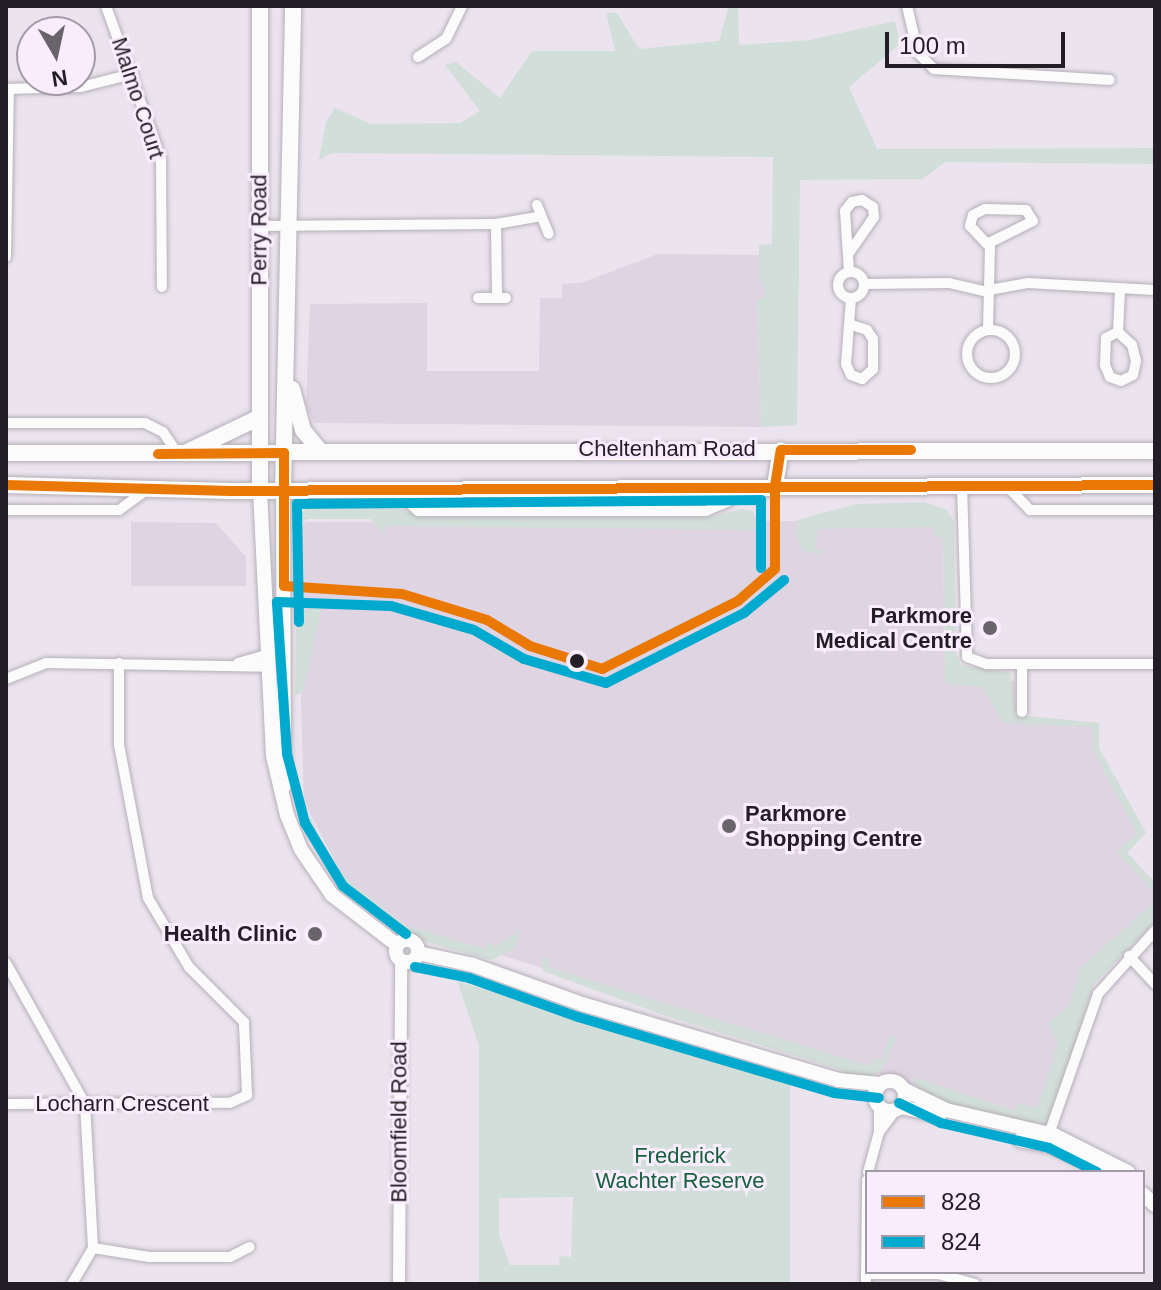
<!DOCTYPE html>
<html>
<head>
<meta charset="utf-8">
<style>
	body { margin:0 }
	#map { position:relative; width:1161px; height:1290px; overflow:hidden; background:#ebe4ee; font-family:Helvetica,sans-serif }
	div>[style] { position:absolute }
	.commercial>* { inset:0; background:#dfd4e2 }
	.green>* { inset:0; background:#d2ded9 }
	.roads { filter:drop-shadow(0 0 2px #b5afb8) drop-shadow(0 0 2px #b5afb8) }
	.minor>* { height:10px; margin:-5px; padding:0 5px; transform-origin:5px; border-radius:5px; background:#fcfbfc }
	.minor>.ring { margin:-5px; padding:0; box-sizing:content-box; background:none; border:10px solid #fcfbfc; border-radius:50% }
	.tertiary>* { height:12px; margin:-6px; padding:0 6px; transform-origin:6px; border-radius:6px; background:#fcfbfc }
	.secondary>* { height:14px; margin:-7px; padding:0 7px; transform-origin:7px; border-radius:7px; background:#fcfbfc }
	.secondary>.ring { margin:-7px; padding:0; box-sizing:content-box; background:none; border:14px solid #fcfbfc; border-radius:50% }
	.primary>* { height:16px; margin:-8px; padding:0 8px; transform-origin:8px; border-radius:8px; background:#fcfbfc }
	.bus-1>* { height:10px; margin:-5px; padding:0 5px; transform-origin:5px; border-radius:5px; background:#e97804 }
	.bus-2>* { height:10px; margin:-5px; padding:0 5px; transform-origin:5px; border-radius:5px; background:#00a9ce }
	.dots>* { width:22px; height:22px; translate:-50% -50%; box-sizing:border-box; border:4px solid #f9edfd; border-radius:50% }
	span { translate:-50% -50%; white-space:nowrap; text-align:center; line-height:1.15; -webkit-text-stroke:6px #f9edfd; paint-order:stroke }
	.street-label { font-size:22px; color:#231e25 }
	.poi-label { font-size:22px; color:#231e25; font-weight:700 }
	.right { translate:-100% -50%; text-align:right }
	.left { translate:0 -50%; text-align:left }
	.park-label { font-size:22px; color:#17613f }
	.frame { position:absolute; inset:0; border:8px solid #231e25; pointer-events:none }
	.legend { position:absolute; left:865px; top:1170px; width:280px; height:104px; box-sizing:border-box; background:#f9edfd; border:2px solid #a39aa7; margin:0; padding:10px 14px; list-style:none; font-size:24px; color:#231e25 }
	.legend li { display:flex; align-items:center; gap:16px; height:40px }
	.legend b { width:40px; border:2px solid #a39aa7 }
	.north { position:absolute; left:16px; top:16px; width:80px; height:80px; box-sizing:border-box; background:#f9edfd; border:2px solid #a39aa7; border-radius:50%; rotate:171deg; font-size:22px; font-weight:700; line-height:32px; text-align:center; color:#231e25 }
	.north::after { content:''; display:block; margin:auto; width:28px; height:36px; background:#69636b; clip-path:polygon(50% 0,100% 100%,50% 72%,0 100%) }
	.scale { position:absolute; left:885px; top:32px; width:180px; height:36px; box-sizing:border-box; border:4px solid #231e25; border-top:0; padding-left:10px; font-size:24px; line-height:28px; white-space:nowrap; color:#231e25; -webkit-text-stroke:6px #f9edfd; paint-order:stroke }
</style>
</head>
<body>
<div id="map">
	<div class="commercial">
		<i style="clip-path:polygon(658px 254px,759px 255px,759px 282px,765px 288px,765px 298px,757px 299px,761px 427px,314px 423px,306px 404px,310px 304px,427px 303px,427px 371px,539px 371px,540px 298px,562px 298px,562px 284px,581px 283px)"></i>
		<i style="clip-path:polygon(796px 521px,816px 529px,933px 526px,943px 537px,945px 683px,1015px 681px,1016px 715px,1099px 723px,1099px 748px,1146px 833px,1127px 852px,1155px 883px,1155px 912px,1090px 977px,1033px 1122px,405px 925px,343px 877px,304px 802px,296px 533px,305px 522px)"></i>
		<i style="clip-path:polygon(131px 522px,216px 523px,246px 557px,246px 586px,131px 586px)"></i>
	</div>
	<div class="green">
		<i style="clip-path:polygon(729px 6px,738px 6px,739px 45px,810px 40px,895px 21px,900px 44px,849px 87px,877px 149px,1155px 148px,1155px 164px,945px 162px,923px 179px,800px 180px,797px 425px,761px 427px,757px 298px,765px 298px,765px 288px,759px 282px,759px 245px,772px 244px,773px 157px,332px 153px,319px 160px,326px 122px,335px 108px,371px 124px,460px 123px,480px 111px,445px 65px,456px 62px,500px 98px,532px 51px,615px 51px,606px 13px,617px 13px,639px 49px,719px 41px)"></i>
		<i style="clip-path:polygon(924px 502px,947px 510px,954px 522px,956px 654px,961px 665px,1010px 673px,1016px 715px,1099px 723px,1099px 748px,1146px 833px,1127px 853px,1155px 883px,1155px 893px,1116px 852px,1137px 834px,1092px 748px,1093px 727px,1003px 723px,982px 687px,945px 683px,943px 537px,934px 537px,933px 527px,817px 529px,816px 550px,827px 550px,819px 555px,803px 550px,796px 537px,796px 521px,814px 515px,857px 504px)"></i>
		<i style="clip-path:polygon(388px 503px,419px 517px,708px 517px,743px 509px,753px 511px,760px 530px,385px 526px,385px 535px,370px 519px,308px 519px,290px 531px,293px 518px,307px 509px)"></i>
		<i style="clip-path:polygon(322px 606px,303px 692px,295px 696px,296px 613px)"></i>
		<i style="clip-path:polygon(300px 818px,312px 819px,325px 854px,352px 883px,405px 925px,485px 949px,488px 940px,494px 947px,517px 932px,514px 924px,520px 933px,514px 949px,491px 960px,395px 933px,326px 870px)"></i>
		<i style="clip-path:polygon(1155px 901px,1155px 922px,1094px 984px,1050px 1124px,1030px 1127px,951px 1107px,915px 1087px,913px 1077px,1015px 1111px,1018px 1103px,1037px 1108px,1058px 1042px,1048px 1023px,1068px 1007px,1080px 968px)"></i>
		<i style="clip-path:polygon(541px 957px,549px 959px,547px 967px,870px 1066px,873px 1058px,882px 1060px,890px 1035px,897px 1037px,881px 1071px,872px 1077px,845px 1075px,842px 1070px,663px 1015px,543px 971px)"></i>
		<i style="clip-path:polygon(evenodd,457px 981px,790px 1084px,790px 1284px,479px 1284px,479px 1046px,457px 981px,573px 1197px,571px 1257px,560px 1256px,559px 1265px,510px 1265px,499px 1235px,499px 1198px,573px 1197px)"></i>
	</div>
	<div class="roads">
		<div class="minor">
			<i style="left:106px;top:6px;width:163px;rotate:70.2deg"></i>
			<i style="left:161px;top:159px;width:128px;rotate:89.6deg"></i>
			<i style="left:907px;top:6px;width:48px;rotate:76.8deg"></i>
			<i style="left:918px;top:53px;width:23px;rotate:45deg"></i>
			<i style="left:934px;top:69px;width:176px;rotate:3.6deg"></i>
			<i style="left:418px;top:57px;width:33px;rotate:-33deg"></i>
			<i style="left:446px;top:39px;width:37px;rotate:-64deg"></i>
			<i style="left:6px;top:89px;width:75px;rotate:-1.5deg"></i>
			<i style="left:81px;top:87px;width:53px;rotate:-14.3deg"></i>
			<i style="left:537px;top:205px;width:31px;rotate:68deg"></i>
			<i style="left:985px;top:209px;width:41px;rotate:1.4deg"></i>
			<i style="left:1026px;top:210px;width:13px;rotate:58deg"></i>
			<i style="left:1033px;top:221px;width:51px;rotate:153.4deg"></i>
			<i style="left:987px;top:244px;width:25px;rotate:-133deg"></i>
			<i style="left:970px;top:226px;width:11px;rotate:-75deg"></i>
			<i style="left:973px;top:215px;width:13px;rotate:-27deg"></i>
			<i style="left:496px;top:224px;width:71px;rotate:89.2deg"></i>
			<i style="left:259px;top:226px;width:237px;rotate:-0.5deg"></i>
			<i style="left:496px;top:224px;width:42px;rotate:-9.7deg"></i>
			<i style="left:849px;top:253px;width:44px;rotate:-55.2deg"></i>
			<i style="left:874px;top:217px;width:10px;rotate:-96deg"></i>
			<i style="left:873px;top:207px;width:13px;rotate:-148deg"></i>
			<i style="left:862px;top:200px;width:10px;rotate:169deg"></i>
			<i style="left:852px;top:202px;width:11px;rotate:128deg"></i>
			<i style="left:845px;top:211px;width:61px;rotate:86.2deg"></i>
			<i style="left:6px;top:257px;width:167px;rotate:-89deg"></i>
			<i class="ring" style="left:838px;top:272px;width:16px;height:16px"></i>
			<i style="left:864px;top:284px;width:85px;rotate:-0.7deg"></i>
			<i style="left:949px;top:283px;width:36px;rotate:13deg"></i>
			<i style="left:984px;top:291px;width:45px;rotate:-10.3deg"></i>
			<i style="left:1028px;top:283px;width:127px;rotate:3.2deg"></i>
			<i style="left:478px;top:298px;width:28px"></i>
			<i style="left:851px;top:298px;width:66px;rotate:94.3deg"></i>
			<i style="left:846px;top:364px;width:12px;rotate:66deg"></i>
			<i style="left:851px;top:375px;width:12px;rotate:20deg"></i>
			<i style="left:862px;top:379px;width:15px;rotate:-42deg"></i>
			<i style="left:873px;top:369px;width:30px;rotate:-90deg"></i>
			<i style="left:873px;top:339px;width:11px;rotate:-124deg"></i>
			<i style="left:867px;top:330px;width:16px;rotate:-162deg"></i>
			<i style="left:988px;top:328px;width:84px;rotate:-88.6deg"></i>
			<i class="ring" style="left:967px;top:330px;width:38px;height:38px"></i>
			<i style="left:1118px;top:332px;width:19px;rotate:43deg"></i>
			<i style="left:1132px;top:345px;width:16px;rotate:76deg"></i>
			<i style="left:1136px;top:361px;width:14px;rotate:102deg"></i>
			<i style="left:1133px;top:375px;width:13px;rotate:153deg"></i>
			<i style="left:1121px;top:381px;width:12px;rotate:-160deg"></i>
			<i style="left:1110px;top:377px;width:13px;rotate:-113deg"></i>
			<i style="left:1105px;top:365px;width:27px;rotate:-88deg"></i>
			<i style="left:1106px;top:338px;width:13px;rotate:-27deg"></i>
			<i style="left:1118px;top:332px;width:43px;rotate:-87.3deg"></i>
			<i style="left:6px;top:423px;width:139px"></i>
			<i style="left:145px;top:423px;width:20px;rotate:27deg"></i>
			<i style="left:163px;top:432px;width:27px;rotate:56deg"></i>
			<i style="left:962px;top:485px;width:172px;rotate:88.3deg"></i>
			<i style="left:967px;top:657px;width:20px;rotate:20deg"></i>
			<i style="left:986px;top:664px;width:169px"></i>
			<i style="left:1006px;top:485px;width:35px;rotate:46deg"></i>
			<i style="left:1030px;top:510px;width:125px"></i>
			<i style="left:393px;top:489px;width:33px;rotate:41deg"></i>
			<i style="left:418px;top:511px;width:288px"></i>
			<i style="left:706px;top:511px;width:23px;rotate:-23deg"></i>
			<i style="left:727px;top:502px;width:19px;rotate:-51deg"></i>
			<i style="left:6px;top:510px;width:113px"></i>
			<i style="left:119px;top:510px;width:36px;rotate:-36deg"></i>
			<i style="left:238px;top:663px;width:29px;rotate:-16deg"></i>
			<i style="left:1022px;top:664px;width:48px;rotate:90deg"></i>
			<i style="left:6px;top:679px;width:43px;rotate:-21.8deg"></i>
			<i style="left:46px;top:663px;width:221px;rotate:1deg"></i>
			<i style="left:1129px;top:956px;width:38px;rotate:47deg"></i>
			<i style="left:6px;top:963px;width:162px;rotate:60.7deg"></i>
			<i style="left:85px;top:1104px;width:144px;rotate:86.8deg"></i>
			<i style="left:93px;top:1248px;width:42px;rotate:120.3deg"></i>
			<i style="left:6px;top:1104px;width:224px;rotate:-0.3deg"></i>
			<i style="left:230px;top:1103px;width:19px;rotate:-25deg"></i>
			<i style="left:247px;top:1095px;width:73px;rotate:-92.4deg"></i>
			<i style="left:244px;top:1022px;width:78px;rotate:-135deg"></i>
			<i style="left:189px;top:967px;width:80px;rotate:-120.7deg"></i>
			<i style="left:148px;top:898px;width:156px;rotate:-100.7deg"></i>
			<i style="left:119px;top:745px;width:82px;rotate:-90deg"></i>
			<i style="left:879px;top:1132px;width:26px;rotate:-53deg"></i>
			<i style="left:1049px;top:1134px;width:148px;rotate:-70.7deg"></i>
			<i style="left:1098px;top:994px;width:85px;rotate:-47.9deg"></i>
			<i style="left:868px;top:1172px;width:41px;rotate:-74.6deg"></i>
			<i style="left:879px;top:1132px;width:25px;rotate:-90deg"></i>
			<i style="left:93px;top:1248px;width:57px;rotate:9.1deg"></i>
			<i style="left:149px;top:1257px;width:81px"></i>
			<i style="left:230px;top:1257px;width:22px;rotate:-27deg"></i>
			<i style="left:866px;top:1274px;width:72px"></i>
			<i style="left:938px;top:1274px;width:38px;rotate:15deg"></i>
			<i style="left:866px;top:1284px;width:104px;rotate:-89.4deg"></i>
		</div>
		<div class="tertiary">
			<i style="left:399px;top:1284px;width:324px;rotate:-89.6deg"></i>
		</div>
		<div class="secondary">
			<i style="left:260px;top:490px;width:266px;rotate:87.2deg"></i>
			<i style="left:273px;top:756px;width:61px;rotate:76.7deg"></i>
			<i style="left:287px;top:815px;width:35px;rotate:68deg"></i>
			<i style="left:300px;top:848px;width:57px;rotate:55.8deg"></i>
			<i style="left:332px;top:895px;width:82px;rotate:37.6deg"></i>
			<i style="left:283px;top:490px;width:296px;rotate:89.8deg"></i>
			<i class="ring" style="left:396px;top:940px;width:8px;height:8px"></i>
			<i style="left:418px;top:953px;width:56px;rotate:12.3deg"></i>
			<i style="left:473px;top:965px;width:116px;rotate:19.7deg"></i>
			<i style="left:582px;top:1004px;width:267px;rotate:16.5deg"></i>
			<i style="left:838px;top:1080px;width:42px;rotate:5.4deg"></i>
			<i class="ring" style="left:875px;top:1081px;width:16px;height:16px"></i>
			<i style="left:905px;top:1090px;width:46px;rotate:26deg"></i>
			<i style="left:946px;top:1110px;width:111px;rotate:13deg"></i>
			<i style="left:1054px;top:1135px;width:83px;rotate:26.6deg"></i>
			<i style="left:901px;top:1107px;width:39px;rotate:12deg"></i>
			<i style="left:1020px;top:1140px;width:29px;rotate:10deg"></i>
			<i style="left:1049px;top:1145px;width:66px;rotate:24.2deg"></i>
			<i style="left:1143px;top:1194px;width:16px;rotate:43deg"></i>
		</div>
		<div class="primary">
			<i style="left:260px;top:6px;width:484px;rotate:90deg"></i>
			<i style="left:292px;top:389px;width:42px;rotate:75deg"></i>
			<i style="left:303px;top:430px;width:28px;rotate:51deg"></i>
			<i style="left:6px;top:453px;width:1149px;rotate:-0.1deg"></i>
			<i style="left:185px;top:453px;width:83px;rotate:-25.6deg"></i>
			<i style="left:6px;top:485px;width:225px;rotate:1.5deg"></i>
			<i style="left:231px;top:491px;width:924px;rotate:-0.37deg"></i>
			<i style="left:775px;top:486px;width:36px;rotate:-81deg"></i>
			<i style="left:283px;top:490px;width:484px;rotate:-88.8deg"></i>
		</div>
	</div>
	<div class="bus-1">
		<i style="left:158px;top:454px;width:126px;rotate:-0.5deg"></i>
		<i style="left:284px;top:453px;width:133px;rotate:90deg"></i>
		<i style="left:6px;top:485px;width:225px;rotate:1.5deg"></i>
		<i style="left:231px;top:491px;width:924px;rotate:-0.37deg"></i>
		<i style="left:775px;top:568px;width:82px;rotate:-90deg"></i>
		<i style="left:775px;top:486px;width:36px;rotate:-81deg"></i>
		<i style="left:781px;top:450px;width:130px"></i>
		<i style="left:284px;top:586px;width:118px;rotate:3.9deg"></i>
		<i style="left:402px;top:594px;width:89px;rotate:17deg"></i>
		<i style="left:487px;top:620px;width:50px;rotate:31.2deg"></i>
		<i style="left:530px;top:646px;width:76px;rotate:17.7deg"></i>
		<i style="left:602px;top:669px;width:152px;rotate:-26.6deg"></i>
		<i style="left:738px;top:601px;width:49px;rotate:-40.9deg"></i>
	</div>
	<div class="bus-2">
		<i style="left:299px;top:622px;width:118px;rotate:-91deg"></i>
		<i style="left:297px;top:504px;width:464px;rotate:-0.5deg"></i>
		<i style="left:761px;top:500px;width:68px;rotate:90deg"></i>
		<i style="left:406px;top:934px;width:79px;rotate:-142.7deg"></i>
		<i style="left:343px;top:886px;width:74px;rotate:-121.1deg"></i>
		<i style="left:305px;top:823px;width:71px;rotate:-104.6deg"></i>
		<i style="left:287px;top:754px;width:152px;rotate:-93.8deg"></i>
		<i style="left:277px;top:602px;width:114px;rotate:2deg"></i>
		<i style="left:391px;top:606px;width:86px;rotate:16.1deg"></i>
		<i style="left:474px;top:630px;width:58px;rotate:30.1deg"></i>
		<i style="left:524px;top:659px;width:85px;rotate:16.3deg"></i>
		<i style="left:606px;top:683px;width:155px;rotate:-26.9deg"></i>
		<i style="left:744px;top:613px;width:52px;rotate:-39.5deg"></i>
		<i style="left:415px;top:967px;width:55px;rotate:11.5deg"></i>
		<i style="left:469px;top:978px;width:116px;rotate:19.7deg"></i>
		<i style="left:578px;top:1017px;width:267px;rotate:16.5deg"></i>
		<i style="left:834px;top:1093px;width:45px;rotate:6.3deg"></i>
		<i style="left:899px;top:1103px;width:47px;rotate:25.5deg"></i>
		<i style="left:941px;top:1123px;width:111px;rotate:13deg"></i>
		<i style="left:1049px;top:1148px;width:54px;rotate:26.6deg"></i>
	</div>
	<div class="dots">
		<i style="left:990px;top:628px;background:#69636b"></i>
		<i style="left:577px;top:661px;background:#231e25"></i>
		<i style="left:729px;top:826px;background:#69636b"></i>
		<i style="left:315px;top:934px;background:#69636b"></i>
	</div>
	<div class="street-label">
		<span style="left:138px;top:98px;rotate:72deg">Malmo Court</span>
		<span style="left:259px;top:230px;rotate:-90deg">Perry Road</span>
		<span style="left:667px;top:449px">Cheltenham Road</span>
		<span style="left:122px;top:1104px">Locharn Crescent</span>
		<span style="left:399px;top:1122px;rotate:-90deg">Bloomfield Road</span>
	</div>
	<div class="poi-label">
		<span class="right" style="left:972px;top:628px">Parkmore<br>Medical Centre</span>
		<span class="left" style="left:745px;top:826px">Parkmore<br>Shopping Centre</span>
		<span class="right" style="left:297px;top:934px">Health Clinic</span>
	</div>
	<div class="park-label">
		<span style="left:680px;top:1168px">Frederick<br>Wachter Reserve</span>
	</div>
	<div class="frame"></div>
	<ul class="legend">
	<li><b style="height:10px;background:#e97804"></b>828</li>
	<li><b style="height:10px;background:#00a9ce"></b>824</li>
	</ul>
	<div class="north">N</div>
	<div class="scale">100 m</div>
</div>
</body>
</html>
